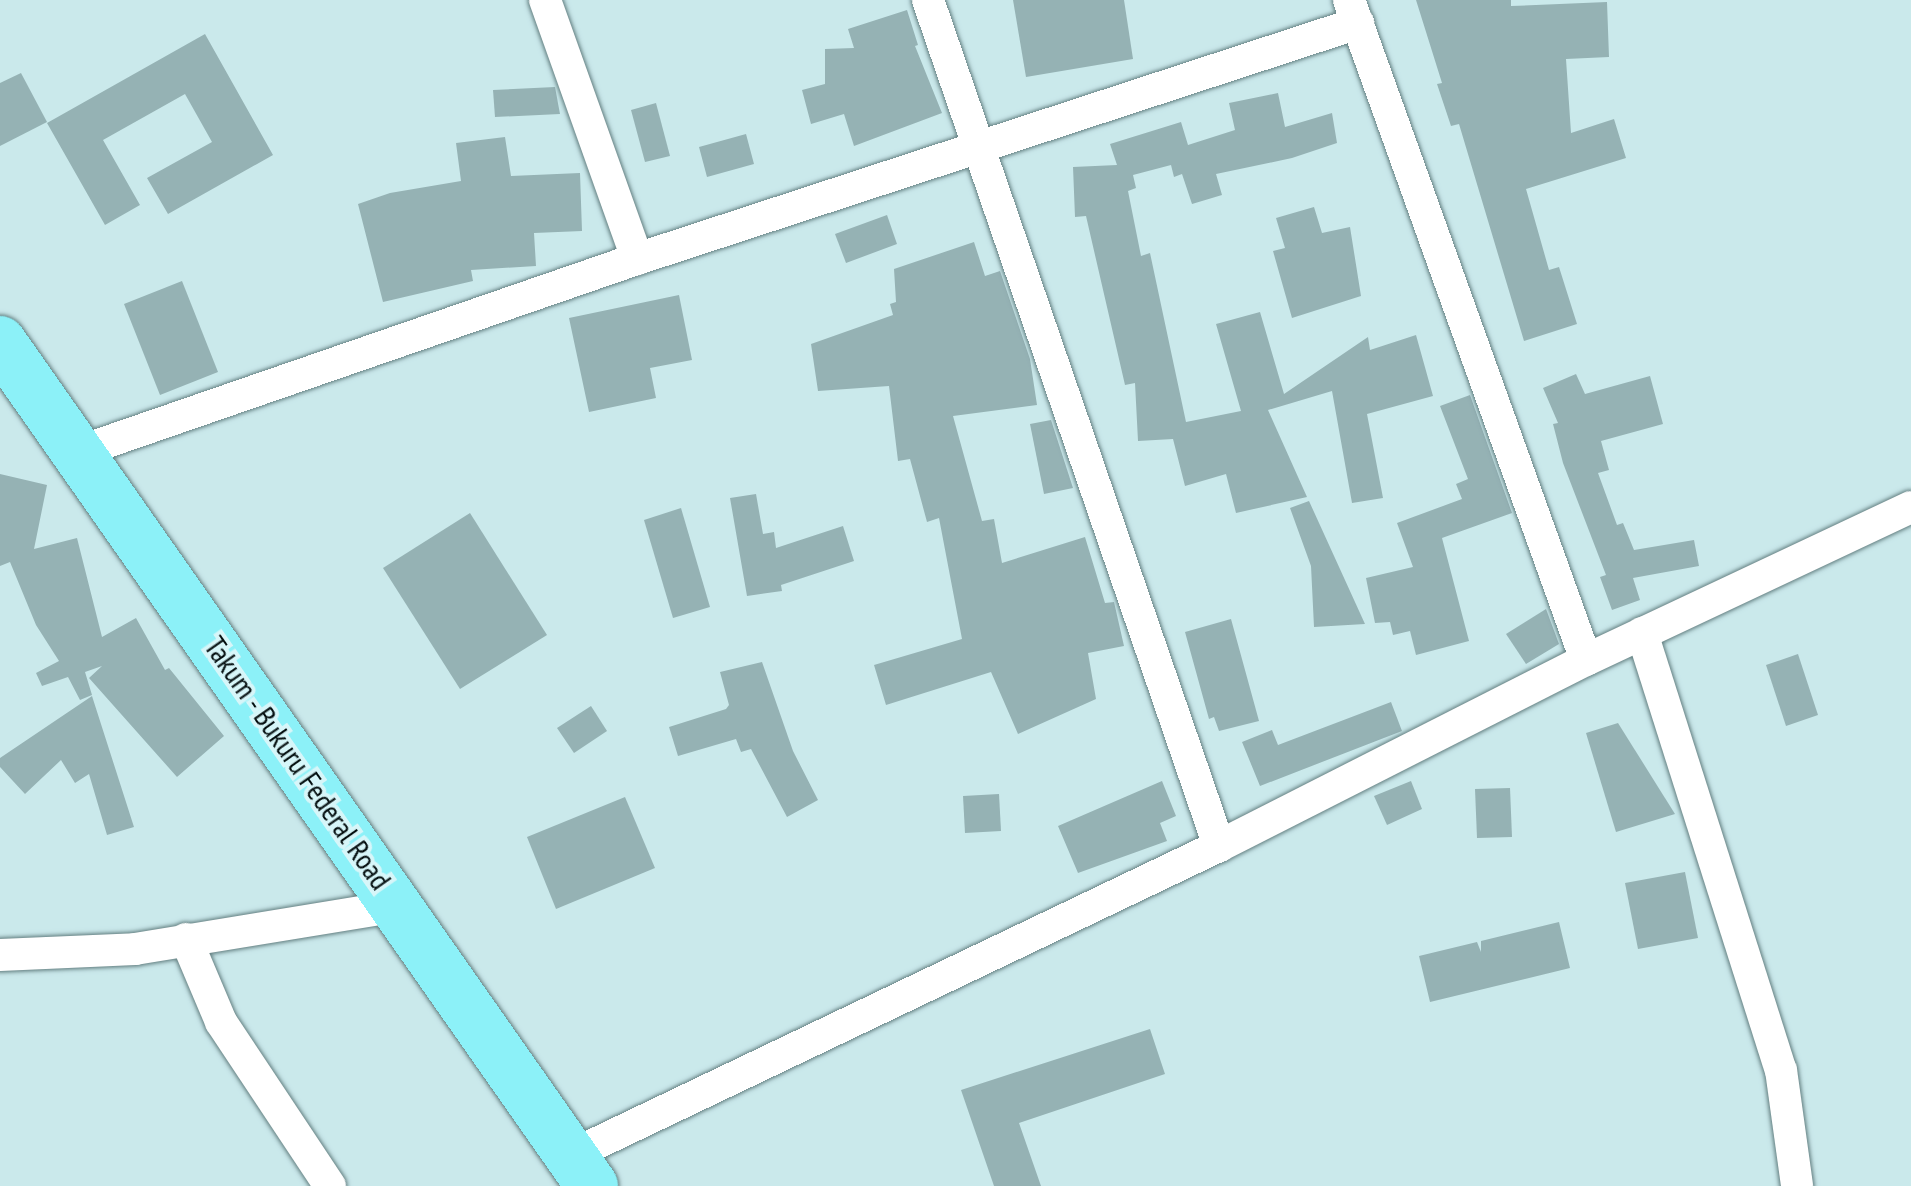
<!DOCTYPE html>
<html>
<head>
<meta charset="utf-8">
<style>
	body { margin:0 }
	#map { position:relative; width:1911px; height:1186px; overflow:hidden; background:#cae9eb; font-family:"PT Sans Narrow",sans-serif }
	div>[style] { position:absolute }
	.building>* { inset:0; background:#95b2b4 }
	.roads { filter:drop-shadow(0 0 2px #637f81) drop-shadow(0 0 2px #637f81) }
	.minor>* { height:32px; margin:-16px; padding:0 16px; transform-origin:16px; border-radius:16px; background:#fff }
	.primary>* { height:52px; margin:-26px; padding:0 26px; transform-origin:26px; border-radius:26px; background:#8cf1f8 }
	span { translate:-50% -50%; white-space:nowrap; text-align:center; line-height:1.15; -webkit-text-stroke:8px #d7f6f9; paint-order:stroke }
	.street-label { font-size:30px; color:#040e0f }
</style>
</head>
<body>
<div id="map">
	<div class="building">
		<i style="clip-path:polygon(1013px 0,1124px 0,1133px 59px,1026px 77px)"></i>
		<i style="clip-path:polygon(1416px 0,1511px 0,1511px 6px,1607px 2px,1609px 57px,1566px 59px,1571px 133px,1614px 119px,1626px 158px,1526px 189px,1549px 270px,1559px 267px,1577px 324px,1524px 341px,1459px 124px,1451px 126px,1437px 84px,1442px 83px)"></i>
		<i style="clip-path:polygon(907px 10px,918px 45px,915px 46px,942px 113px,854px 146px,844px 114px,811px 124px,802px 90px,825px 84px,825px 49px,854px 48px,848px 29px)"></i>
		<i style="clip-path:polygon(205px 34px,273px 155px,168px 214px,147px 178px,212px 142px,185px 94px,103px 140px,140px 205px,105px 225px,47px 123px)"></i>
		<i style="clip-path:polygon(21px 73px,47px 122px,0 146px,0 83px)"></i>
		<i style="clip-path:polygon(555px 87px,560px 114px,495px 117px,493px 90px)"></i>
		<i style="clip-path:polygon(1278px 93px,1285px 127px,1332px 113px,1337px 143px,1292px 158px,1216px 174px,1222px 195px,1192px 204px,1182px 174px,1174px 177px,1171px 165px,1133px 175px,1136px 188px,1128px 191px,1141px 256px,1150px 253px,1186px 422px,1241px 411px,1216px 324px,1260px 312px,1284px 394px,1368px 337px,1370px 350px,1416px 335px,1433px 396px,1367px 414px,1383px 498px,1352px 503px,1332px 391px,1268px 410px,1307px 497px,1236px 513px,1226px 474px,1185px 486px,1173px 439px,1138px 441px,1135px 383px,1125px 385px,1086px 216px,1075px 217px,1073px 167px,1117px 165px,1110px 144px,1181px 122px,1188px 145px,1235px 130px,1229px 103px)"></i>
		<i style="clip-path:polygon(656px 103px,670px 156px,645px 162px,631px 110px)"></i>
		<i style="clip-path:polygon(746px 134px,754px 164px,707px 177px,699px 147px)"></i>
		<i style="clip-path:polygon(505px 137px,511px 176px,580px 173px,582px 231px,534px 233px,536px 266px,471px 270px,473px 281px,383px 302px,358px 204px,390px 193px,461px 181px,456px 143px)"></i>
		<i style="clip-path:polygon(1314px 207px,1322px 233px,1350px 227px,1361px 296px,1292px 318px,1273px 251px,1285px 248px,1276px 218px)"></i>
		<i style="clip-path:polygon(887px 215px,897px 244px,846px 263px,835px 234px)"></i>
		<i style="clip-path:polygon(974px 242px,985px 276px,1000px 271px,1030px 359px,1037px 405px,953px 416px,982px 521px,994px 519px,1002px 563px,1085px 537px,1105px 603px,1114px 602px,1124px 646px,1088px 653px,1096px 699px,1018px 734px,991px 672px,886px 705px,874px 665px,962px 639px,939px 518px,927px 522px,910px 459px,898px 461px,889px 386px,818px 391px,811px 344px,893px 315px,890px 304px,896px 302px,894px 269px)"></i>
		<i style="clip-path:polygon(182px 281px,218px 372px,160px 395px,124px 304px)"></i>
		<i style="clip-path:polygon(679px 295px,692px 360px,650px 368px,656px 398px,589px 412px,569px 318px)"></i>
		<i style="clip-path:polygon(1576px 374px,1585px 394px,1650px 376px,1663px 424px,1601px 441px,1609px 470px,1598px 473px,1617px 525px,1623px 523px,1634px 550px,1694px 540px,1699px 566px,1633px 578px,1640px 600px,1612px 610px,1600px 577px,1606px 575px,1563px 463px,1553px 424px,1558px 423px,1543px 388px)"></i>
		<i style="clip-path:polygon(1470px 395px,1512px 513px,1442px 538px,1469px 641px,1416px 655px,1410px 631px,1393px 635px,1390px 622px,1375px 623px,1366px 578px,1413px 567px,1397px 523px,1462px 499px,1456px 484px,1468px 479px,1440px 406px)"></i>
		<i style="clip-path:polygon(1051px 420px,1073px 488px,1044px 494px,1030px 424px)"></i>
		<i style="clip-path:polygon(0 474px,47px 485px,34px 549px,77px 538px,102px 637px,136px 618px,165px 670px,169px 668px,224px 736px,177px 777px,89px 678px,102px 666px,85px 672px,92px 695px,80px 700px,68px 677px,42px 686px,36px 673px,59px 661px,36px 625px,10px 562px,0 566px)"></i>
		<i style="clip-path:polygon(756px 494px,763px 534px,774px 532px,776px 548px,843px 526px,854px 561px,781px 585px,782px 591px,747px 596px,730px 498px)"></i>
		<i style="clip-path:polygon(1309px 501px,1365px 624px,1314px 627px,1311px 566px,1290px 508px)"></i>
		<i style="clip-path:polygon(681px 508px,710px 607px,673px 618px,644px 520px)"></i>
		<i style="clip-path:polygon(470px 513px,547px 635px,460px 689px,383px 568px)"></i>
		<i style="clip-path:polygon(1546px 609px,1559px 644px,1526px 664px,1506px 634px)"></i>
		<i style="clip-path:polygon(1231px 619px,1259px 721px,1219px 731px,1214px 717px,1209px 719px,1185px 632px)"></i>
		<i style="clip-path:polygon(1798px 654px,1818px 715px,1786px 726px,1766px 665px)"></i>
		<i style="clip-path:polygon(762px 662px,793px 751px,818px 800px,787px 817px,751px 749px,741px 752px,736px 739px,678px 756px,669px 727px,726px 709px,729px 705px,720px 672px)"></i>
		<i style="clip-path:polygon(92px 696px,134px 827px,107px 835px,89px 774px,75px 783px,61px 760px,25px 794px,0 767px,0 758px)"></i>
		<i style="clip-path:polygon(1391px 702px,1402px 731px,1260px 786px,1242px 742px,1272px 730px,1278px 745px)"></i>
		<i style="clip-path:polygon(591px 706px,607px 731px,574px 753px,557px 728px)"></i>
		<i style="clip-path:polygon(1618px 723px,1675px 814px,1616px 832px,1586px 733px)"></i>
		<i style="clip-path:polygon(1162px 781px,1176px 816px,1160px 823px,1167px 841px,1078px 873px,1058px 826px)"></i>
		<i style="clip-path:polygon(1411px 781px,1422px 809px,1387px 825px,1374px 796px)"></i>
		<i style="clip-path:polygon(1510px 788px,1512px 837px,1477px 838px,1475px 789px)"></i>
		<i style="clip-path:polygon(999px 794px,1001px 831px,965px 833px,963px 796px)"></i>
		<i style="clip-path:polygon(625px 797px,655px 868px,556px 909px,527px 837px)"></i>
		<i style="clip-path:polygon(1685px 872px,1698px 938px,1638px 949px,1625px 883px)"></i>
		<i style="clip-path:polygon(1559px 922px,1570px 968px,1430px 1002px,1419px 956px,1477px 942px,1481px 952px,1481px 941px)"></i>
		<i style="clip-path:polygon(1150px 1029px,1165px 1074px,1019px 1123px,1041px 1186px,994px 1186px,961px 1090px)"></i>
	</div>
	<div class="roads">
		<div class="minor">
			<i style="left:545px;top:0;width:275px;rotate:70.4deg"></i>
			<i style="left:928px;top:0;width:895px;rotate:71.02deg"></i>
			<i style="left:1349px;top:0;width:701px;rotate:70.25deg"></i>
			<i style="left:78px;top:452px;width:591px;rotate:-19.05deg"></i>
			<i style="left:637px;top:259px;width:759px;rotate:-18.12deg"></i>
			<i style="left:1642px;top:633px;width:459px;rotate:72.4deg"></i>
			<i style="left:1781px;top:1070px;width:117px;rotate:82.1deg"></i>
			<i style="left:186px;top:939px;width:90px;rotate:67.1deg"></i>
			<i style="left:221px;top:1022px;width:197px;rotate:56.4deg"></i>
			<i style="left:0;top:955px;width:135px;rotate:-2.5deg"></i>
			<i style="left:135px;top:949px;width:267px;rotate:-9.3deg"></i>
			<i style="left:572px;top:1155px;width:717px;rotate:-25.53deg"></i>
			<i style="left:1219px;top:846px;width:411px;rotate:-26.9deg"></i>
			<i style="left:1586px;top:660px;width:359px;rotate:-25.2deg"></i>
		</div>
		<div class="primary">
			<i style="left:0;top:342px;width:1031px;rotate:54.95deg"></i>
		</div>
	</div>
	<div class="street-label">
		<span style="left:298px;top:763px;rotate:55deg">Takum - Bukuru Federal Road</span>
	</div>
</div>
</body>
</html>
